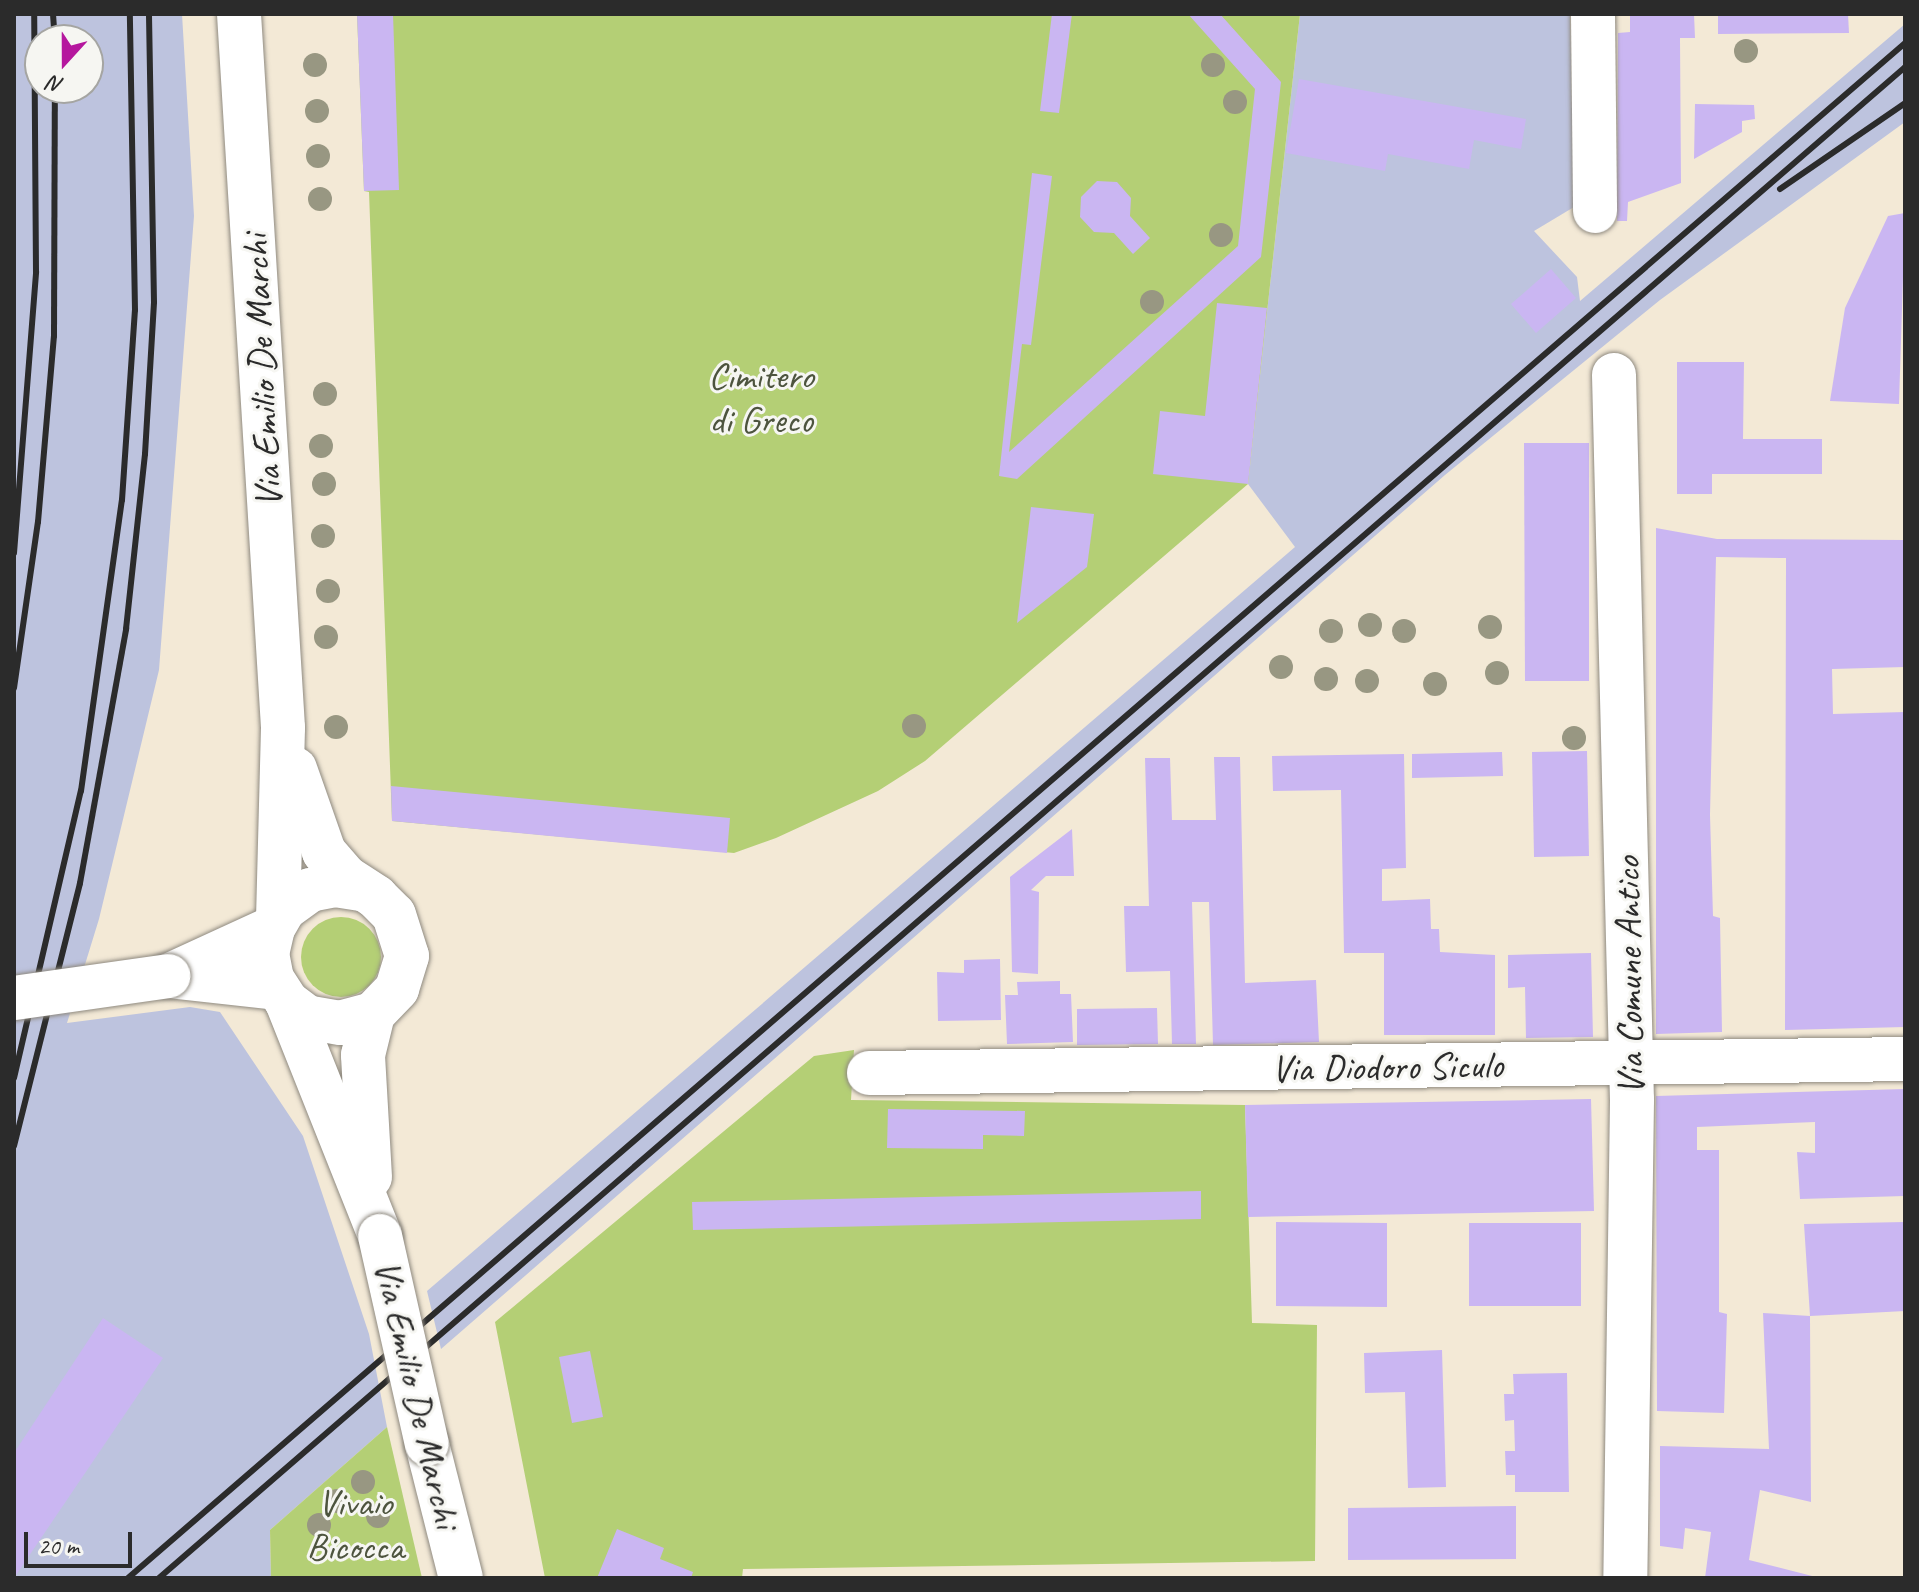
<!DOCTYPE html>
<html>
<head>
<meta charset="utf-8">
<style>
	body { margin:0 }
	#map { position:relative; width:1919px; height:1592px; overflow:hidden; background:#f3e9d6; font-family:Caveat,sans-serif }
	div>[style] { position:absolute }
	.industrial>* { inset:0; background:#bdc3de }
	.green>* { inset:0; background:#b4cf75 }
	.round { border-radius:50% }
	.building>* { inset:0; background:#cab6f2 }
	.roads { filter:drop-shadow(0 0 2px #8f8a80) drop-shadow(0 0 2px #8f8a80) }
	.minor>* { height:44px; margin:-22px; padding:0 22px; transform-origin:22px; border-radius:22px; background:#fff }
	.rail>* { height:6px; margin:-3px; padding:0 3px; transform-origin:3px; border-radius:3px; background:#2b2b2b }
	.bridges { filter:drop-shadow(0 0 2px #8f8a80) drop-shadow(0 0 2px #8f8a80) }
	.minor-bridge>* { height:44px; margin:-22px; padding:0 22px; transform-origin:22px; border-radius:22px; background:#fff }
	.trees>* { width:24px; height:24px; margin:-12px; border-radius:50%; background:#989782 }
	span { translate:-50% -50%; white-space:nowrap; text-align:center; line-height:1.15; -webkit-text-stroke:6px #f6f6f2; paint-order:stroke }
	.street-label { font-size:38px; color:#2b2b2b }
	.park-label { font-size:38px; color:#4d543e }
	.frame { position:absolute; inset:0; border:16px solid #2b2b2b; pointer-events:none }
	.north { position:absolute; left:24px; top:24px; width:80px; height:80px; box-sizing:border-box; background:#f6f6f2; border:2px solid #a5a5a2; border-radius:50%; rotate:201deg; font-size:22px; font-weight:700; line-height:32px; text-align:center; color:#2b2b2b }
	.north::after { content:''; display:block; margin:auto; width:28px; height:36px; background:#b5179e; clip-path:polygon(50% 0,100% 100%,50% 72%,0 100%) }
	.scale { position:absolute; left:24px; top:1532px; width:108px; height:36px; box-sizing:border-box; border:4px solid #2b2b2b; border-top:0; padding-left:10px; font-size:24px; line-height:28px; white-space:nowrap; color:#2b2b2b; -webkit-text-stroke:6px #f6f6f2; paint-order:stroke }
</style>
</head>
<body>
<div id="map">
	<div class="industrial">
		<i style="clip-path:polygon(evenodd,14px 14px,182px 14px,194px 216px,159px 670px,99px 919px,67px 1023px,190px 1007px,220px 1012px,303px 1136px,369px 1334px,387px 1427px,270px 1530px,271px 1578px,14px 1578px,14px 14px,40px 40px,88px 40px,88px 88px,40px 88px,40px 40px)"></i>
		<i style="clip-path:polygon(1300px 14px,1570px 14px,1574px 207px,1534px 231px,1577px 277px,1580px 301px,1905px 24px,1905px 122px,1660px 300px,1445px 475px,441px 1349px,427px 1291px,1295px 547px,1248px 484px)"></i>
	</div>
	<div class="green">
		<i style="clip-path:polygon(357px 14px,1300px 14px,1248px 484px,925px 761px,878px 791px,776px 838px,734px 853px,392px 821px,369px 192px,364px 191px)"></i>
		<i class="round" style="left:301px;top:917px;width:80px;height:80px"></i>
		<i style="clip-path:polygon(854px 1050px,851px 1100px,1245px 1105px,1252px 1323px,1317px 1325px,1315px 1561px,743px 1569px,742px 1578px,545px 1578px,495px 1322px,814px 1056px)"></i>
		<i style="clip-path:polygon(387px 1427px,422px 1578px,271px 1578px,270px 1530px)"></i>
	</div>
	<div class="building">
		<i style="clip-path:polygon(357px 14px,393px 14px,399px 190px,364px 191px)"></i>
		<i style="clip-path:polygon(1052px 14px,1072px 14px,1059px 113px,1040px 111px)"></i>
		<i style="clip-path:polygon(1188px 14px,1220px 14px,1281px 82px,1261px 257px,1017px 479px,999px 476px,1032px 173px,1052px 176px,1031px 345px,1022px 344px,1009px 452px,1238px 246px,1255px 89px)"></i>
		<i style="clip-path:polygon(1630px 14px,1694px 14px,1695px 38px,1680px 38px,1681px 183px,1628px 202px,1627px 221px,1617px 221px,1618px 33px,1630px 32px)"></i>
		<i style="clip-path:polygon(1718px 14px,1848px 14px,1849px 33px,1718px 34px)"></i>
		<i style="clip-path:polygon(1299px 79px,1526px 119px,1521px 149px,1474px 140px,1469px 169px,1388px 154px,1385px 171px,1286px 153px)"></i>
		<i style="clip-path:polygon(1695px 104px,1754px 105px,1755px 119px,1742px 121px,1742px 132px,1694px 159px)"></i>
		<i style="clip-path:polygon(1097px 181px,1117px 182px,1131px 198px,1130px 216px,1150px 238px,1133px 254px,1114px 233px,1094px 232px,1080px 217px,1081px 197px)"></i>
		<i style="clip-path:polygon(1905px 213px,1899px 404px,1830px 401px,1845px 308px,1888px 216px)"></i>
		<i style="clip-path:polygon(1551px 269px,1576px 298px,1536px 333px,1511px 304px)"></i>
		<i style="clip-path:polygon(1217px 303px,1267px 308px,1248px 484px,1153px 474px,1160px 411px,1205px 416px)"></i>
		<i style="clip-path:polygon(1677px 362px,1744px 362px,1743px 439px,1822px 439px,1822px 474px,1712px 474px,1712px 494px,1677px 494px)"></i>
		<i style="clip-path:polygon(1524px 443px,1589px 443px,1589px 681px,1525px 681px)"></i>
		<i style="clip-path:polygon(1031px 507px,1094px 514px,1087px 567px,1017px 623px)"></i>
		<i style="clip-path:polygon(1656px 528px,1717px 539px,1905px 540px,1905px 667px,1832px 669px,1833px 714px,1905px 712px,1905px 1027px,1785px 1030px,1786px 558px,1716px 557px,1710px 815px,1713px 916px,1720px 918px,1722px 1032px,1656px 1034px)"></i>
		<i style="clip-path:polygon(1587px 751px,1589px 856px,1534px 857px,1532px 752px)"></i>
		<i style="clip-path:polygon(1502px 752px,1503px 776px,1412px 778px,1412px 754px)"></i>
		<i style="clip-path:polygon(1404px 754px,1406px 868px,1382px 869px,1382px 901px,1430px 899px,1431px 929px,1439px 929px,1440px 952px,1495px 955px,1495px 1035px,1384px 1035px,1384px 953px,1344px 953px,1341px 790px,1273px 791px,1272px 756px)"></i>
		<i style="clip-path:polygon(1214px 757px,1240px 757px,1245px 983px,1316px 980px,1319px 1042px,1213px 1045px,1209px 902px,1192px 902px,1196px 1044px,1172px 1044px,1170px 971px,1126px 972px,1124px 906px,1149px 906px,1145px 758px,1170px 758px,1172px 820px,1216px 820px)"></i>
		<i style="clip-path:polygon(391px 786px,730px 818px,727px 853px,392px 821px)"></i>
		<i style="clip-path:polygon(1072px 829px,1074px 876px,1046px 876px,1031px 890px,1039px 892px,1038px 974px,1012px 972px,1010px 877px)"></i>
		<i style="clip-path:polygon(1591px 953px,1593px 1037px,1526px 1038px,1525px 987px,1508px 988px,1508px 955px)"></i>
		<i style="clip-path:polygon(1000px 959px,1001px 1020px,938px 1021px,937px 972px,964px 973px,964px 960px)"></i>
		<i style="clip-path:polygon(1060px 981px,1060px 994px,1071px 994px,1073px 1042px,1007px 1044px,1005px 995px,1018px 995px,1017px 982px)"></i>
		<i style="clip-path:polygon(1157px 1008px,1158px 1044px,1077px 1045px,1077px 1009px)"></i>
		<i style="clip-path:polygon(1905px 1089px,1905px 1196px,1800px 1199px,1797px 1152px,1815px 1153px,1815px 1122px,1697px 1127px,1697px 1150px,1719px 1150px,1719px 1312px,1727px 1314px,1724px 1413px,1657px 1411px,1656px 1096px)"></i>
		<i style="clip-path:polygon(1591px 1099px,1594px 1211px,1248px 1217px,1245px 1105px)"></i>
		<i style="clip-path:polygon(888px 1109px,1025px 1111px,1024px 1136px,983px 1135px,983px 1149px,887px 1148px)"></i>
		<i style="clip-path:polygon(1201px 1191px,1201px 1219px,693px 1230px,692px 1202px)"></i>
		<i style="clip-path:polygon(1276px 1222px,1387px 1223px,1387px 1307px,1276px 1306px)"></i>
		<i style="clip-path:polygon(1905px 1222px,1905px 1311px,1810px 1316px,1811px 1502px,1760px 1490px,1749px 1560px,1820px 1578px,1705px 1578px,1711px 1532px,1685px 1528px,1683px 1549px,1660px 1546px,1660px 1446px,1769px 1449px,1763px 1313px,1810px 1316px,1804px 1224px)"></i>
		<i style="clip-path:polygon(1469px 1223px,1581px 1223px,1581px 1306px,1469px 1306px)"></i>
		<i style="clip-path:polygon(103px 1318px,163px 1358px,14px 1578px,14px 1453px)"></i>
		<i style="clip-path:polygon(1442px 1350px,1446px 1487px,1408px 1488px,1405px 1392px,1365px 1393px,1364px 1353px)"></i>
		<i style="clip-path:polygon(590px 1351px,603px 1417px,572px 1423px,559px 1357px)"></i>
		<i style="clip-path:polygon(1567px 1373px,1569px 1492px,1515px 1492px,1515px 1475px,1506px 1475px,1505px 1451px,1515px 1451px,1514px 1420px,1505px 1421px,1504px 1394px,1514px 1394px,1513px 1374px)"></i>
		<i style="clip-path:polygon(1516px 1506px,1516px 1559px,1348px 1560px,1348px 1508px)"></i>
		<i style="clip-path:polygon(617px 1529px,664px 1548px,660px 1559px,693px 1572px,691px 1578px,597px 1578px)"></i>
	</div>
	<div class="roads">
		<div class="minor">
			<i style="left:239px;top:14px;width:715px;rotate:86.47deg"></i>
			<i style="left:283px;top:728px;width:189px;rotate:91.5deg"></i>
			<i style="left:1593px;top:14px;width:197px;rotate:89.4deg"></i>
			<i style="left:1614px;top:375px;width:725px;rotate:88.58deg"></i>
			<i style="left:1632px;top:1100px;width:478px;rotate:90.8deg"></i>
			<i style="left:295px;top:769px;width:88px;rotate:70.7deg"></i>
			<i style="left:324px;top:852px;width:35px;rotate:49deg"></i>
			<i style="left:347px;top:878px;width:35px;rotate:33deg"></i>
			<i style="left:376px;top:897px;width:25px;rotate:45deg"></i>
			<i style="left:394px;top:915px;width:43px;rotate:72.4deg"></i>
			<i style="left:407px;top:956px;width:34px;rotate:107deg"></i>
			<i style="left:397px;top:989px;width:35px;rotate:134deg"></i>
			<i style="left:373px;top:1014px;width:34px;rotate:165deg"></i>
			<i style="left:340px;top:1023px;width:34px;rotate:-170deg"></i>
			<i style="left:307px;top:1017px;width:25px;rotate:-143deg"></i>
			<i style="left:287px;top:1002px;width:27px;rotate:-123deg"></i>
			<i style="left:272px;top:979px;width:25px;rotate:-101deg"></i>
			<i style="left:267px;top:954px;width:27px;rotate:-77deg"></i>
			<i style="left:273px;top:928px;width:22px;rotate:-60deg"></i>
			<i style="left:284px;top:909px;width:32px;rotate:-36deg"></i>
			<i style="left:310px;top:890px;width:25px;rotate:-11deg"></i>
			<i style="left:335px;top:885px;width:26px;rotate:9deg"></i>
			<i style="left:168px;top:976px;width:115px;rotate:-24.6deg"></i>
			<i style="left:168px;top:976px;width:109px;rotate:6.3deg"></i>
			<i style="left:287px;top:1002px;width:252px;rotate:68.3deg"></i>
			<i style="left:869px;top:1073px;width:1036px;rotate:-0.77deg"></i>
			<i style="left:370px;top:1177px;width:122px;rotate:-93.3deg"></i>
			<i style="left:363px;top:1055px;width:42px;rotate:-76.3deg"></i>
			<i style="left:427px;top:1444px;width:138px;rotate:75.8deg"></i>
		</div>
	</div>
	<div class="rail">
		<i style="left:53px;top:14px;width:26px;rotate:86deg"></i>
		<i style="left:1780px;top:189px;width:152px;rotate:-34.5deg"></i>
		<i style="left:14px;top:553px;width:282px;rotate:-85.5deg"></i>
		<i style="left:36px;top:272px;width:258px;rotate:-90.4deg"></i>
		<i style="left:14px;top:688px;width:168px;rotate:-81.8deg"></i>
		<i style="left:38px;top:522px;width:187px;rotate:-85.1deg"></i>
		<i style="left:54px;top:336px;width:248px;rotate:-89.8deg"></i>
		<i style="left:14px;top:1078px;width:295px;rotate:-76.9deg"></i>
		<i style="left:81px;top:791px;width:294px;rotate:-82deg"></i>
		<i style="left:122px;top:500px;width:190px;rotate:-86.1deg"></i>
		<i style="left:135px;top:310px;width:296px;rotate:-91deg"></i>
		<i style="left:14px;top:1146px;width:271px;rotate:-75.9deg"></i>
		<i style="left:80px;top:883px;width:258px;rotate:-79.7deg"></i>
		<i style="left:126px;top:629px;width:176px;rotate:-83.8deg"></i>
		<i style="left:145px;top:454px;width:152px;rotate:-86.6deg"></i>
		<i style="left:154px;top:302px;width:288px;rotate:-91deg"></i>
		<i style="left:128px;top:1578px;width:2348px;rotate:-40.82deg"></i>
		<i style="left:159px;top:1578px;width:2309px;rotate:-40.87deg"></i>
	</div>
	<div class="bridges">
		<div class="minor-bridge">
			<i style="left:14px;top:998px;width:156px;rotate:-8.1deg"></i>
			<i style="left:380px;top:1236px;width:213px;rotate:77.3deg"></i>
		</div>
	</div>
	<div class="trees">
		<i style="left:1746px;top:51px"></i>
		<i style="left:315px;top:65px"></i>
		<i style="left:1213px;top:65px"></i>
		<i style="left:1235px;top:102px"></i>
		<i style="left:317px;top:111px"></i>
		<i style="left:318px;top:156px"></i>
		<i style="left:320px;top:199px"></i>
		<i style="left:1221px;top:235px"></i>
		<i style="left:1152px;top:302px"></i>
		<i style="left:325px;top:394px"></i>
		<i style="left:321px;top:446px"></i>
		<i style="left:324px;top:484px"></i>
		<i style="left:323px;top:536px"></i>
		<i style="left:328px;top:591px"></i>
		<i style="left:1370px;top:625px"></i>
		<i style="left:1490px;top:627px"></i>
		<i style="left:1331px;top:631px"></i>
		<i style="left:1404px;top:631px"></i>
		<i style="left:326px;top:637px"></i>
		<i style="left:1281px;top:667px"></i>
		<i style="left:1497px;top:673px"></i>
		<i style="left:1326px;top:679px"></i>
		<i style="left:1367px;top:681px"></i>
		<i style="left:1435px;top:684px"></i>
		<i style="left:914px;top:726px"></i>
		<i style="left:336px;top:727px"></i>
		<i style="left:1574px;top:738px"></i>
		<i style="left:363px;top:1482px"></i>
		<i style="left:337px;top:1501px"></i>
		<i style="left:378px;top:1516px"></i>
		<i style="left:319px;top:1525px"></i>
	</div>
	<div class="street-label">
		<span style="left:262px;top:371px;rotate:-93deg">Via Emilio De Marchi</span>
		<span style="left:1629px;top:976px;rotate:-91deg">Via Comune Antico</span>
		<span style="left:1387px;top:1067px;rotate:-1deg">Via Diodoro Siculo</span>
		<span style="left:417px;top:1394px;rotate:77deg">Via Emilio De Marchi</span>
	</div>
	<div class="park-label">
		<span style="left:761px;top:398px">Cimitero<br>di Greco</span>
		<span style="left:355px;top:1525px">Vivaio<br>Bicocca</span>
	</div>
	<div class="frame"></div>
	<div class="north">N</div>
	<div class="scale">20 m</div>
</div>
</body>
</html>
